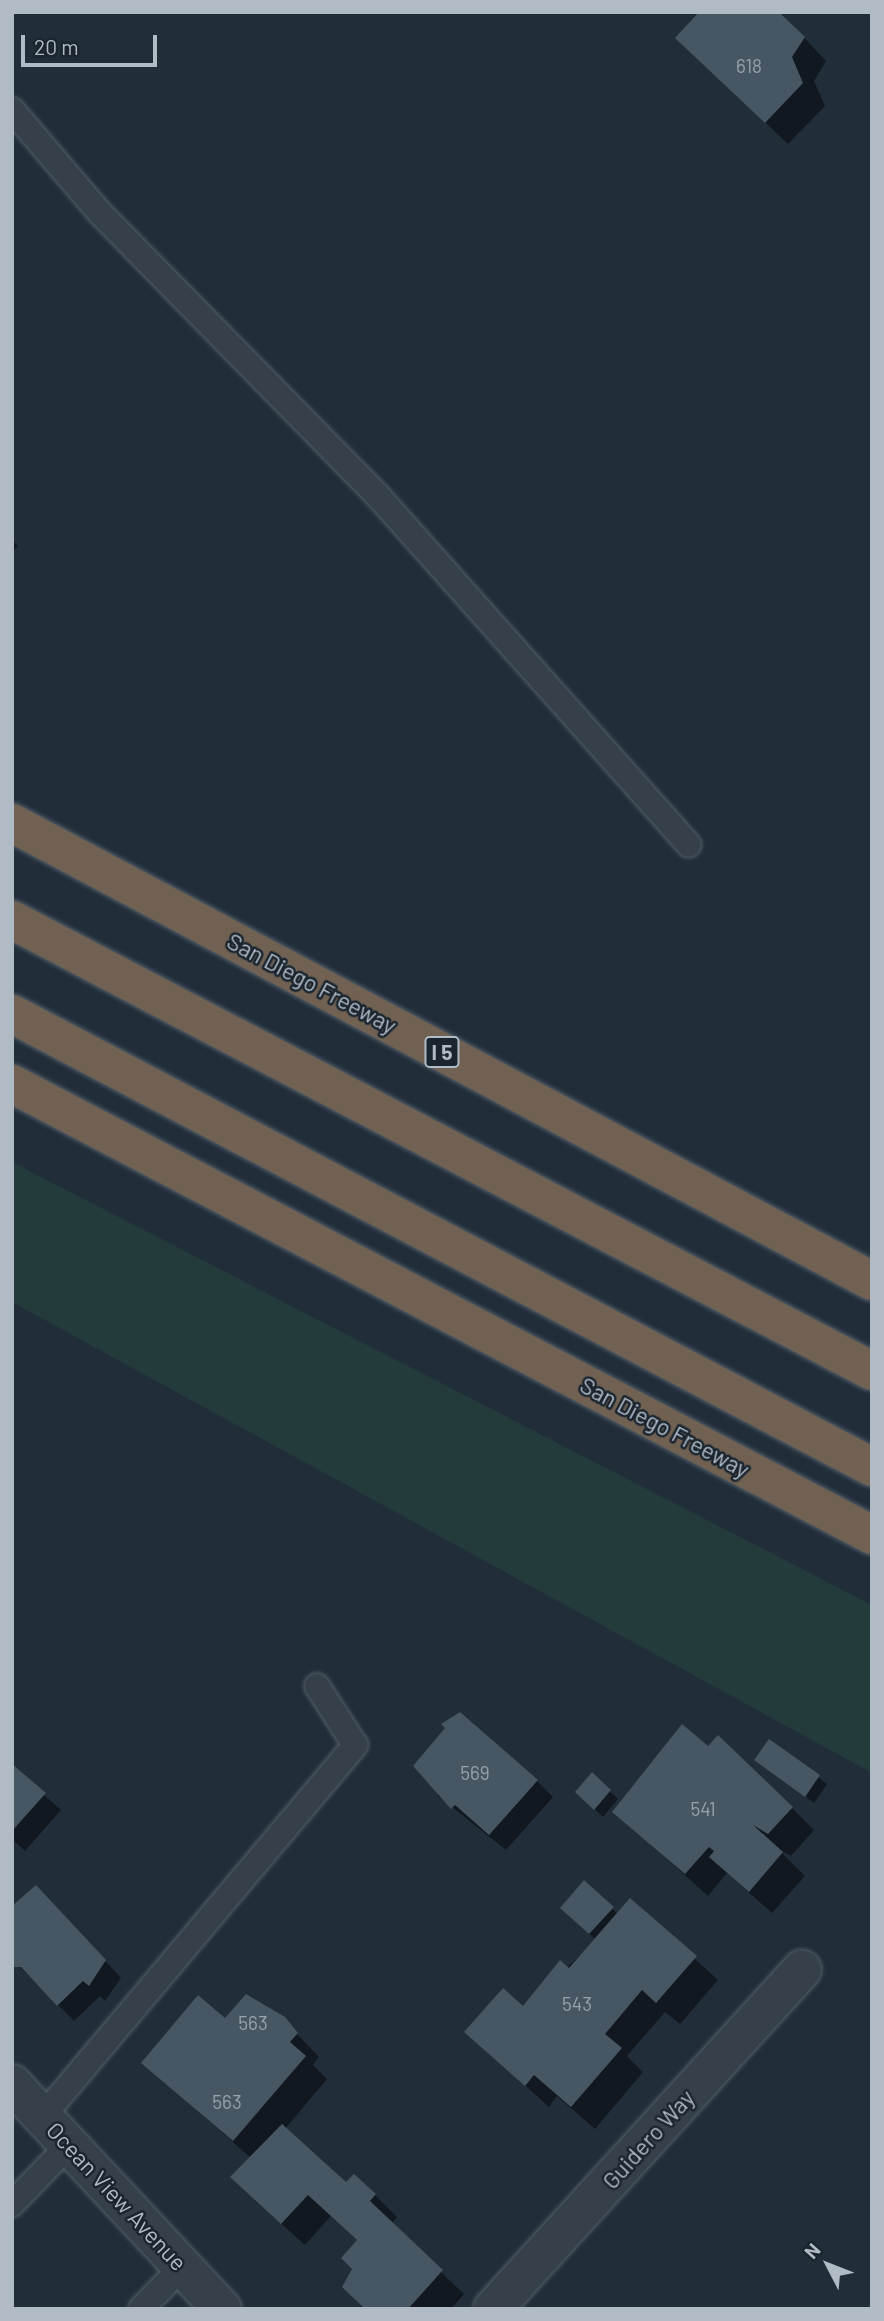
<!DOCTYPE html>
<html>
<head>
<meta charset="utf-8">
<style>
	body { margin:0 }
	#map { position:relative; width:884px; height:2321px; overflow:hidden; background:#212e3a; font-family:Barlow,sans-serif }
	div>[style] { position:absolute }
	.green>* { inset:0; background:#233b3b }
	.shadow>* { inset:0; background:#0007 }
	.building>* { inset:0; background:#475663 }
	.roads { filter:drop-shadow(0 0 2px #535e68) drop-shadow(0 0 2px #535e68) }
	.service>* { height:24px; margin:-12px; padding:0 12px; transform-origin:12px; border-radius:12px; background:#35404a }
	.minor>* { height:38px; margin:-19px; padding:0 19px; transform-origin:19px; border-radius:19px; background:#35404a }
	.motorway>* { height:38px; margin:-19px; padding:0 19px; transform-origin:19px; border-radius:19px; background:#706152 }
	span { translate:-50% -50%; white-space:nowrap; text-align:center; line-height:1.15; -webkit-text-stroke:5px #1a252f; paint-order:stroke }
	.number-label { font-size:19px; color:#96a2ad }
	.number-label span { -webkit-text-stroke-width:0 }
	.shield-label span { padding:2px 5px; background:#1a252f; border:2px solid; border-radius:5px; -webkit-text-stroke-width:0 }
	.shield-label { font-size:21px; color:#b0bbc6; font-weight:700 }
	.street-label { font-size:23px; color:#b0bbc6 }
	.frame { position:absolute; inset:0; border:14px solid #b0bbc6; pointer-events:none }
	.north { position:absolute; left:793px; top:2230px; width:70px; height:70px; -webkit-text-stroke:5px #1a252f; paint-order:stroke; rotate:312deg; font-size:19px; font-weight:700; line-height:28px; text-align:center; color:#b0bbc6 }
	.north::after { content:''; display:block; margin:auto; width:24px; height:32px; background:#b0bbc6; clip-path:polygon(50% 0,100% 100%,50% 72%,0 100%) }
	.scale { position:absolute; left:21px; top:35px; width:136px; height:32px; box-sizing:border-box; border:4px solid #b0bbc6; border-top:0; padding-left:9px; font-size:21px; line-height:24px; white-space:nowrap; color:#b0bbc6; -webkit-text-stroke:5px #1a252f; paint-order:stroke }
</style>
</head>
<body>
<div id="map">
	<div class="green">
		<i style="clip-path:polygon(12px 1162px,872px 1605px,872px 1773px,12px 1302px)"></i>
	</div>
	<div class="shadow">
		<i style="clip-path:polygon(701px 12px,780px 12px,826px 61px,814px 81px,825px 106px,788px 144px,700px 60px)"></i>
		<i style="clip-path:polygon(12px 540px,18px 546px,12px 552px)"></i>
		<i style="clip-path:polygon(770px 1741px,827px 1784px,814px 1803px,756px 1760px)"></i>
		<i style="clip-path:polygon(12px 1766px,61px 1810px,25px 1851px,12px 1839px)"></i>
		<i style="clip-path:polygon(592px 1775px,618px 1799px,603px 1817px,585px 1800px)"></i>
		<i style="clip-path:polygon(537px 1781px,553px 1797px,506px 1850px,437px 1795px)"></i>
		<i style="clip-path:polygon(792px 1808px,814px 1830px,791px 1856px,778px 1849px,805px 1876px,772px 1913px,727px 1873px,708px 1896px,615px 1812px)"></i>
		<i style="clip-path:polygon(585px 1883px,618px 1914px,630px 1900px,718px 1980px,680px 2024px,665px 2012px,627px 2056px,643px 2072px,595px 2129px,557px 2096px,549px 2107px,466px 2032px,524px 2009px,596px 1940px,570px 1916px)"></i>
		<i style="clip-path:polygon(52px 1903px,121px 1978px,105px 2001px,100px 1996px,74px 2021px,12px 1959px)"></i>
		<i style="clip-path:polygon(225px 2021px,297px 2034px,319px 2057px,313px 2065px,327px 2079px,285px 2129px,346px 2185px,375px 2195px,397px 2217px,391px 2224px,464px 2294px,451px 2309px,366px 2309px,354px 2269px,358px 2241px,331px 2216px,305px 2245px,255px 2200px,251px 2158px,143px 2063px)"></i>
	</div>
	<div class="building">
		<i style="clip-path:polygon(699px 12px,779px 12px,805px 37px,792px 57px,803px 83px,765px 123px,675px 38px)"></i>
		<i style="clip-path:polygon(460px 1712px,538px 1780px,489px 1835px,455px 1805px,451px 1809px,413px 1766px,445px 1728px,441px 1724px)"></i>
		<i style="clip-path:polygon(682px 1724px,708px 1746px,718px 1735px,793px 1807px,768px 1834px,753px 1825px,783px 1852px,749px 1892px,709px 1857px,714px 1851px,709px 1847px,685px 1874px,612px 1812px)"></i>
		<i style="clip-path:polygon(769px 1739px,820px 1775px,805px 1797px,754px 1760px)"></i>
		<i style="clip-path:polygon(12px 1764px,46px 1793px,12px 1831px)"></i>
		<i style="clip-path:polygon(592px 1772px,611px 1790px,594px 1810px,575px 1792px)"></i>
		<i style="clip-path:polygon(584px 1880px,614px 1907px,589px 1934px,560px 1908px)"></i>
		<i style="clip-path:polygon(36px 1885px,106px 1960px,89px 1986px,83px 1981px,57px 2006px,21px 1967px,12px 1967px,12px 1906px)"></i>
		<i style="clip-path:polygon(630px 1898px,697px 1956px,656px 2003px,642px 1990px,605px 2034px,622px 2048px,571px 2107px,534px 2075px,525px 2086px,464px 2032px,503px 1988px,523px 2006px,560px 1960px,569px 1968px)"></i>
		<i style="clip-path:polygon(246px 1994px,285px 2017px,298px 2033px,290px 2042px,306px 2056px,233px 2141px,141px 2063px,198px 1995px,225px 2018px)"></i>
		<i style="clip-path:polygon(282px 2124px,346px 2182px,354px 2174px,376px 2194px,370px 2201px,443px 2270px,408px 2309px,365px 2309px,342px 2287px,352px 2269px,341px 2258px,357px 2240px,308px 2195px,281px 2224px,230px 2177px)"></i>
	</div>
	<div class="roads">
		<div class="service">
			<i style="left:12px;top:110px;width:135px;rotate:49.5deg"></i>
			<i style="left:100px;top:213px;width:397px;rotate:45.5deg"></i>
			<i style="left:378px;top:496px;width:467px;rotate:48.3deg"></i>
			<i style="left:43px;top:2116px;width:485px;rotate:-49.9deg"></i>
			<i style="left:355px;top:1745px;width:70px;rotate:-122.8deg"></i>
			<i style="left:12px;top:2204px;width:82px;rotate:-46deg"></i>
			<i style="left:141px;top:2309px;width:60px;rotate:-45.7deg"></i>
		</div>
		<div class="minor">
			<i style="left:12px;top:2084px;width:308px;rotate:47deg"></i>
			<i style="left:493px;top:2309px;width:459px;rotate:-47.7deg"></i>
		</div>
		<div class="motorway">
			<i style="left:12px;top:823px;width:974px;rotate:28.04deg"></i>
			<i style="left:12px;top:920px;width:971px;rotate:27.67deg"></i>
			<i style="left:12px;top:1014px;width:972px;rotate:27.78deg"></i>
			<i style="left:12px;top:1084px;width:971px;rotate:27.67deg"></i>
		</div>
	</div>
	<div class="number-label">
		<span style="left:749px;top:66px">618</span>
		<span style="left:475px;top:1773px">569</span>
		<span style="left:703px;top:1809px">541</span>
		<span style="left:577px;top:2004px">543</span>
		<span style="left:253px;top:2023px">563</span>
		<span style="left:227px;top:2102px">563</span>
	</div>
	<div class="shield-label">
		<span style="left:442px;top:1052px">I 5</span>
	</div>
	<div class="street-label">
		<span style="left:312px;top:983px;rotate:28deg">San Diego Freeway</span>
		<span style="left:665px;top:1427px;rotate:28deg">San Diego Freeway</span>
		<span style="left:648px;top:2139px;rotate:-48deg">Guidero Way</span>
		<span style="left:117px;top:2196px;rotate:47deg">Ocean View Avenue</span>
	</div>
	<div class="frame"></div>
	<div class="north">N</div>
	<div class="scale">20 m</div>
</div>
</body>
</html>
